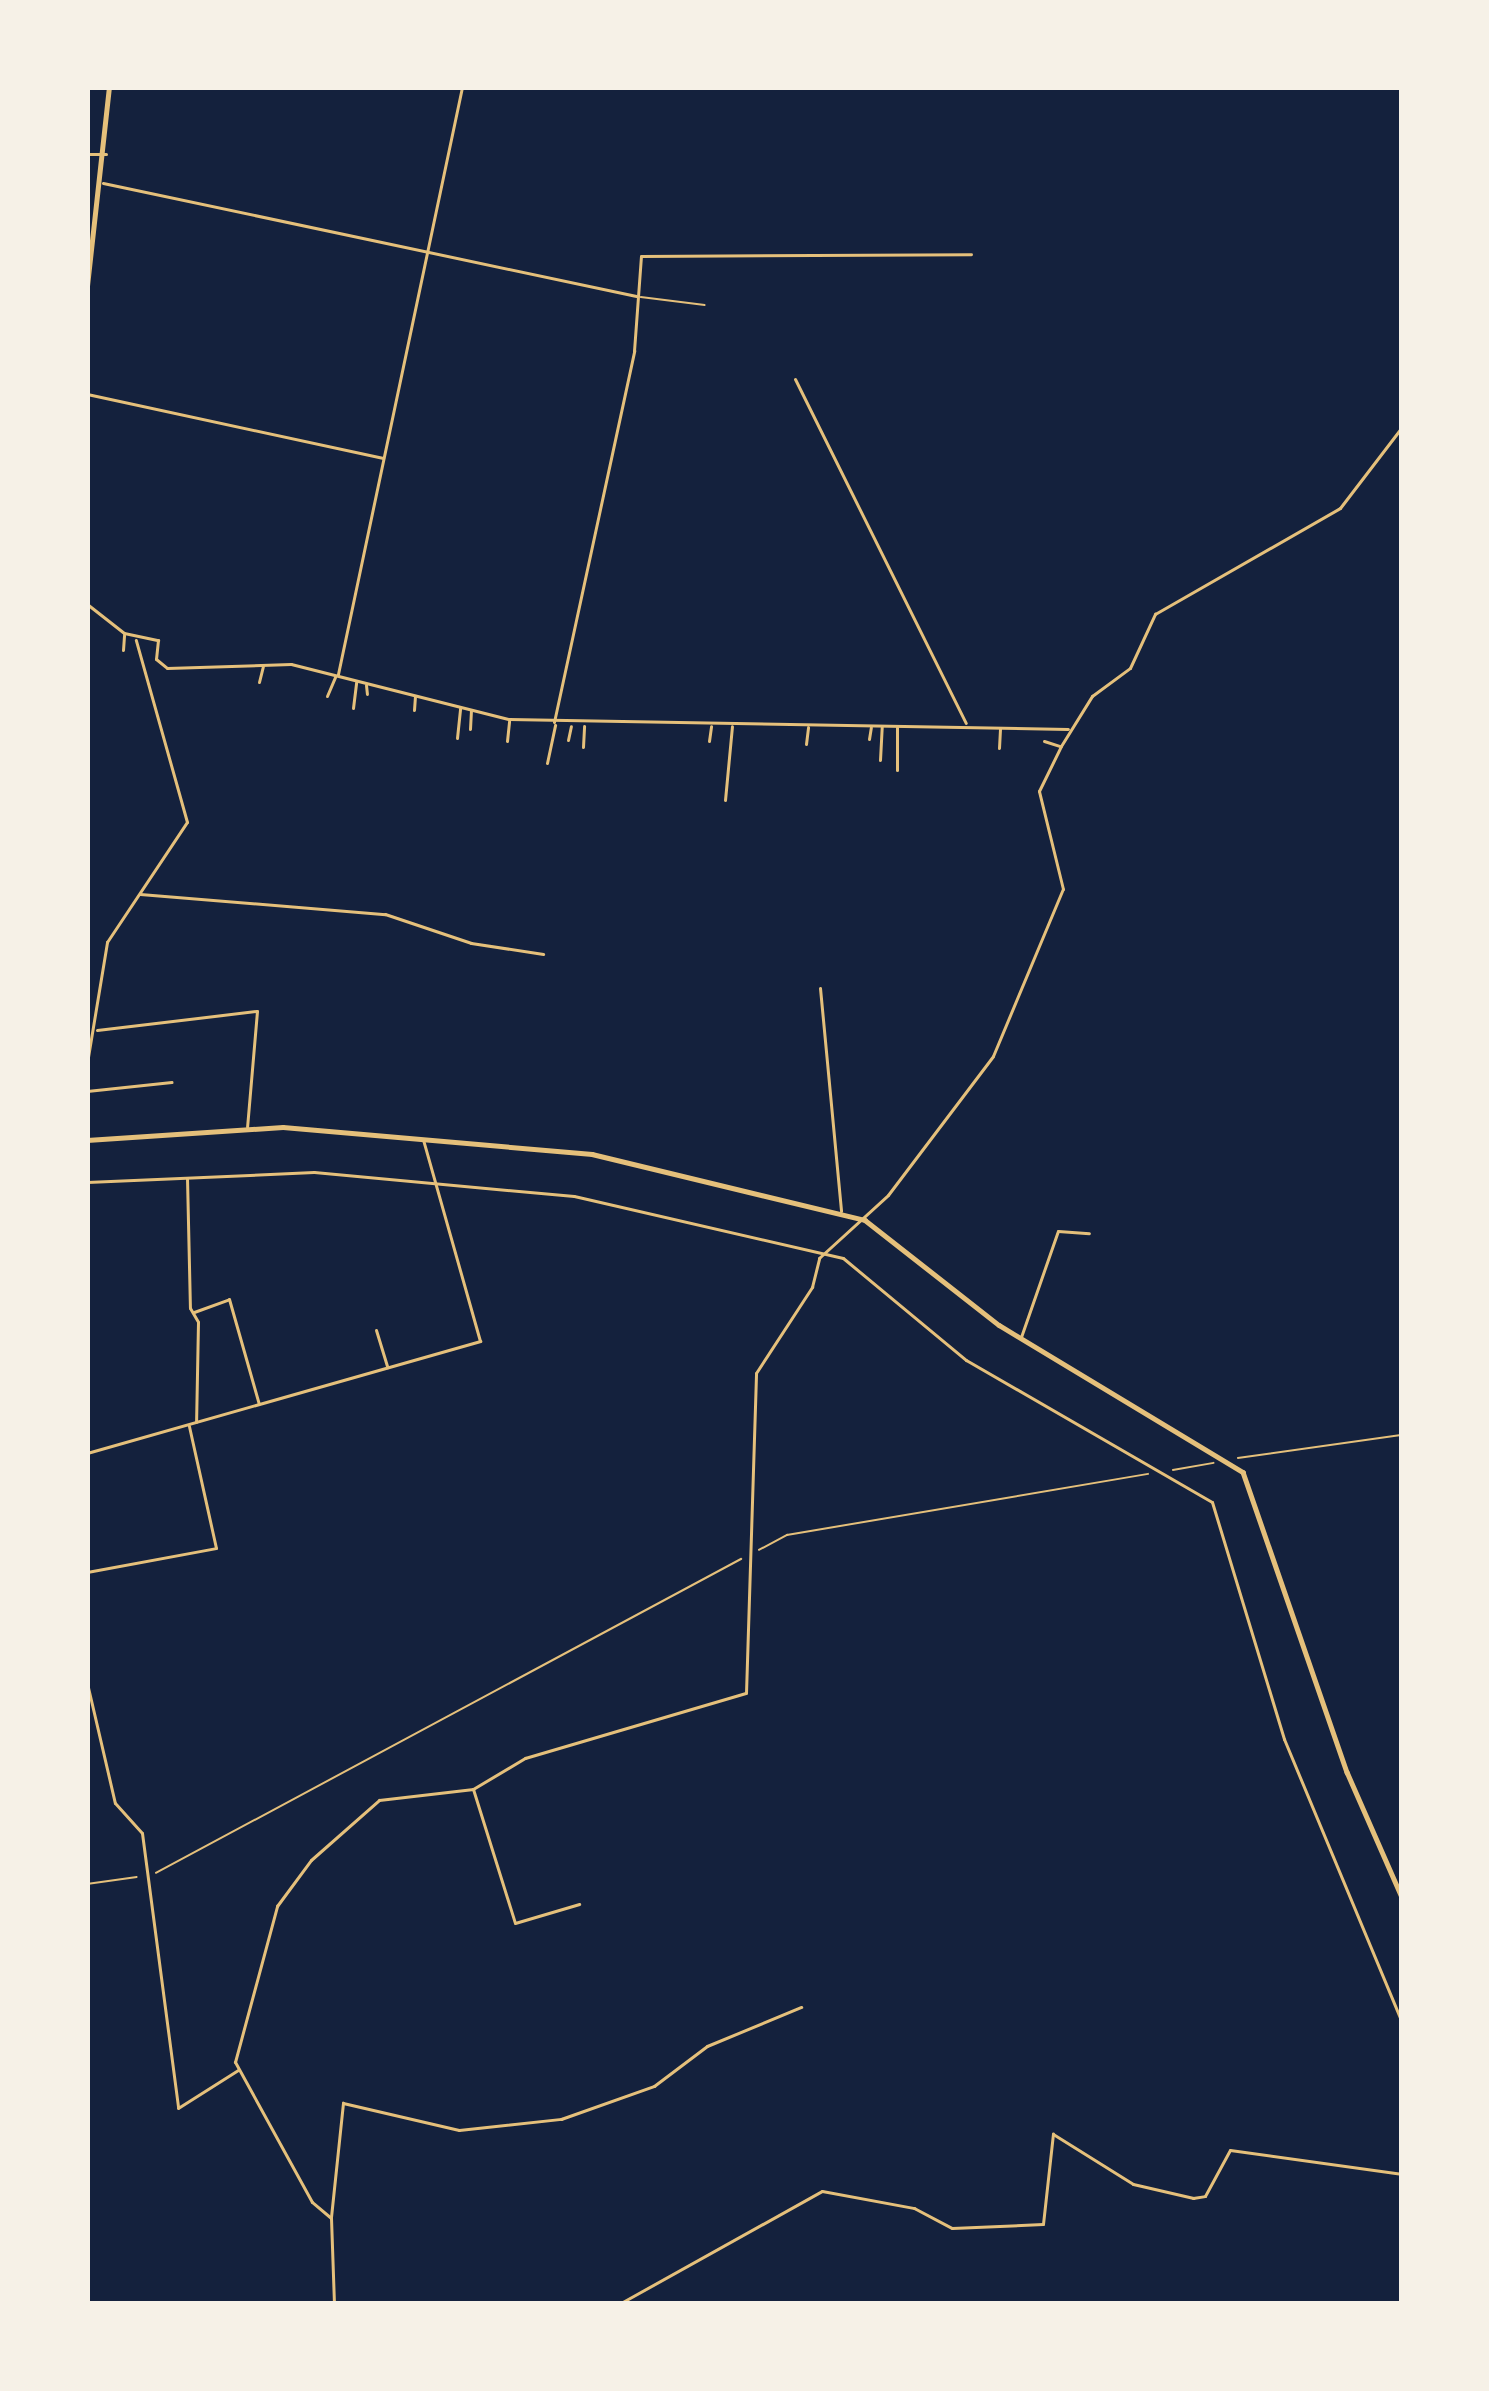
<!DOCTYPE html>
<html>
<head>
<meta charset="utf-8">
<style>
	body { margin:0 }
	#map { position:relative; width:1489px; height:2391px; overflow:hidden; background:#14213d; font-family:Quicksand,sans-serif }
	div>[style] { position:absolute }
	.path>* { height:1.5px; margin:-0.75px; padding:0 0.75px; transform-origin:0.75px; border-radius:0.75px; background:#e5c07b }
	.service>* { height:1.5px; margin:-0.75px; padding:0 0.75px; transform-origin:0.75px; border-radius:0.75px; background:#e5c07b }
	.minor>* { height:3px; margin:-1.5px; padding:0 1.5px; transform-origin:1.5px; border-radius:1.5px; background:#e5c07b }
	.tertiary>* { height:4.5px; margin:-2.25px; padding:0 2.25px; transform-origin:2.25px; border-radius:2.25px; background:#e5c07b }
	.secondary>* { height:4.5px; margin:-2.25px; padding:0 2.25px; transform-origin:2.25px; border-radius:2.25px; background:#e5c07b }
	span { translate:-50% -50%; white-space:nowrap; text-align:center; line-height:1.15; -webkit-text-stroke:10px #f6f1e7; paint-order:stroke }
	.frame { position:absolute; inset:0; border:90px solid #f6f1e7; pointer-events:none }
</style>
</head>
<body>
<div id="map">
	<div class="path">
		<i style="left:1238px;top:1458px;width:166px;rotate:-8deg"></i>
		<i style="left:1173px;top:1470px;width:41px;rotate:-9.9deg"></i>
		<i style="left:759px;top:1550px;width:32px;rotate:-28deg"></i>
		<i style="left:787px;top:1535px;width:366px;rotate:-9.6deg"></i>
		<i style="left:156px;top:1873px;width:664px;rotate:-28.22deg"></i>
		<i style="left:87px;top:1884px;width:50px;rotate:-8deg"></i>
	</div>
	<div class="service">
		<i style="left:641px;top:297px;width:64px;rotate:7.2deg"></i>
	</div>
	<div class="minor">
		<i style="left:87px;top:154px;width:19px"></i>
		<i style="left:103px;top:183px;width:545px;rotate:11.97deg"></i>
		<i style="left:795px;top:379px;width:384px;rotate:63.6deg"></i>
		<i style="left:87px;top:394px;width:303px;rotate:12.2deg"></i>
		<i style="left:87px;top:604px;width:47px;rotate:38.1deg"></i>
		<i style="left:124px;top:633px;width:35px;rotate:12deg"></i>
		<i style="left:158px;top:640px;width:19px;rotate:96deg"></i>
		<i style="left:156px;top:659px;width:14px;rotate:39deg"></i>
		<i style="left:167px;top:668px;width:124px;rotate:-1.8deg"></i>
		<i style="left:291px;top:664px;width:225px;rotate:14.2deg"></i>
		<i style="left:509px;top:719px;width:559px;rotate:1.02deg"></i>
		<i style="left:123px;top:650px;width:15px;rotate:-86deg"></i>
		<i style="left:338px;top:674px;width:600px;rotate:-78.07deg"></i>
		<i style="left:259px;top:682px;width:16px;rotate:-76deg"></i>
		<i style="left:366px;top:685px;width:9px;rotate:84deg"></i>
		<i style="left:327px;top:696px;width:21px;rotate:-67deg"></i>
		<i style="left:353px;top:708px;width:26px;rotate:-83deg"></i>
		<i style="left:414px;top:710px;width:13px;rotate:-86deg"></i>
		<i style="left:554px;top:722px;width:380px;rotate:-77.8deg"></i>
		<i style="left:634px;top:351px;width:95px;rotate:-85.8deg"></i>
		<i style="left:641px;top:256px;width:330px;rotate:-0.3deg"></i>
		<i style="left:897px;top:727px;width:43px;rotate:90deg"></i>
		<i style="left:470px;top:729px;width:18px;rotate:-87deg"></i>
		<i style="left:457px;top:738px;width:30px;rotate:-84deg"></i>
		<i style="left:869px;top:739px;width:12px;rotate:-81deg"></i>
		<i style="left:568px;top:740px;width:14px;rotate:-78deg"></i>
		<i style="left:507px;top:741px;width:20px;rotate:-84deg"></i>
		<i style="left:709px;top:741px;width:15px;rotate:-82deg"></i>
		<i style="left:1044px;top:741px;width:16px;rotate:18deg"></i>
		<i style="left:806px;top:744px;width:17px;rotate:-83deg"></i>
		<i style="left:583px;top:747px;width:21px;rotate:-87deg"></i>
		<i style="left:999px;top:748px;width:20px;rotate:-87deg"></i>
		<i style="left:880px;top:760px;width:33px;rotate:-87deg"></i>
		<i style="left:547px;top:763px;width:39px;rotate:-78deg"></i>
		<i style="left:725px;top:800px;width:74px;rotate:-84.6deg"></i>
		<i style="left:140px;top:894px;width:246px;rotate:4.7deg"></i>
		<i style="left:385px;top:914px;width:91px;rotate:18.6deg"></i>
		<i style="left:471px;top:943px;width:73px;rotate:8.7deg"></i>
		<i style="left:820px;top:988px;width:224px;rotate:84.6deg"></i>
		<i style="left:97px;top:1030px;width:161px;rotate:-6.8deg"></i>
		<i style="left:257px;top:1011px;width:116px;rotate:94.9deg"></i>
		<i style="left:87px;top:1063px;width:123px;rotate:-80.6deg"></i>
		<i style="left:107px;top:942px;width:144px;rotate:-56.3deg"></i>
		<i style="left:187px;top:822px;width:189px;rotate:-105.7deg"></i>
		<i style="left:87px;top:1091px;width:85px;rotate:-6deg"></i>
		<i style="left:187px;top:1178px;width:130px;rotate:88.7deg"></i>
		<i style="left:190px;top:1308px;width:16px;rotate:60deg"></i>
		<i style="left:198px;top:1322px;width:100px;rotate:91.1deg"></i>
		<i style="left:87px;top:1182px;width:227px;rotate:-2.5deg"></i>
		<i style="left:314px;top:1172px;width:261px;rotate:5.3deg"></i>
		<i style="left:574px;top:1196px;width:276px;rotate:13deg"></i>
		<i style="left:843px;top:1258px;width:160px;rotate:39.7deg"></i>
		<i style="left:966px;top:1360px;width:284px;rotate:30deg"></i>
		<i style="left:1212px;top:1502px;width:248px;rotate:73.1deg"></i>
		<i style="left:1284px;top:1739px;width:307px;rotate:67.4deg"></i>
		<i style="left:194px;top:1312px;width:37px;rotate:-20deg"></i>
		<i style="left:229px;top:1299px;width:109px;rotate:74.1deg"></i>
		<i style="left:376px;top:1330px;width:39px;rotate:73deg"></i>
		<i style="left:1021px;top:1337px;width:112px;rotate:-70.8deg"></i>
		<i style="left:1058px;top:1231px;width:31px;rotate:4deg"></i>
		<i style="left:87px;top:1453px;width:409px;rotate:-15.9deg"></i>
		<i style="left:480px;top:1341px;width:209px;rotate:-105.8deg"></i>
		<i style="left:87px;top:1572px;width:131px;rotate:-10.5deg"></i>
		<i style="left:216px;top:1548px;width:125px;rotate:-102.5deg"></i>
		<i style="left:87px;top:1683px;width:123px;rotate:76.9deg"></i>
		<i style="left:115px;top:1803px;width:40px;rotate:48deg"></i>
		<i style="left:142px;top:1833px;width:277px;rotate:82.5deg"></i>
		<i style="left:178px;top:2108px;width:71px;rotate:-32.3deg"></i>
		<i style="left:473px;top:1789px;width:140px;rotate:72.6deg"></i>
		<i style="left:515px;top:1923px;width:67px;rotate:-16.5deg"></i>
		<i style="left:331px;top:2217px;width:115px;rotate:-84deg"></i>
		<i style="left:343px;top:2103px;width:119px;rotate:13.1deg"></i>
		<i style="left:459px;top:2130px;width:103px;rotate:-6.2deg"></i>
		<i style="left:561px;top:2119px;width:99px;rotate:-19.5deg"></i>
		<i style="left:654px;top:2086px;width:66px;rotate:-37deg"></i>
		<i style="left:707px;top:2046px;width:102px;rotate:-22.5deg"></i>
		<i style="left:334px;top:2304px;width:86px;rotate:-92deg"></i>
		<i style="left:331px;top:2218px;width:25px;rotate:-140deg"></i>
		<i style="left:312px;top:2202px;width:160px;rotate:-118.8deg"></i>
		<i style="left:235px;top:2062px;width:162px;rotate:-74.9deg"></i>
		<i style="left:277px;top:1906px;width:57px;rotate:-53.5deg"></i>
		<i style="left:311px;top:1860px;width:91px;rotate:-41.4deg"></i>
		<i style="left:379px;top:1800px;width:95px;rotate:-6.7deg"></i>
		<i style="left:473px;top:1789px;width:61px;rotate:-30.8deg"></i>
		<i style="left:525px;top:1758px;width:230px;rotate:-16.4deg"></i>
		<i style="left:746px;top:1693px;width:320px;rotate:-88.2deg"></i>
		<i style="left:756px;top:1373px;width:103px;rotate:-56.9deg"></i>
		<i style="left:812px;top:1287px;width:30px;rotate:-76deg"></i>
		<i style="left:819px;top:1258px;width:93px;rotate:-42.4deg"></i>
		<i style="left:888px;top:1195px;width:174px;rotate:-52.9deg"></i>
		<i style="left:993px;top:1056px;width:181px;rotate:-67.3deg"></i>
		<i style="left:1063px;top:889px;width:101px;rotate:-103.8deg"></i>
		<i style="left:1039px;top:791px;width:50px;rotate:-63.9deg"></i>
		<i style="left:1061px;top:746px;width:59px;rotate:-58.2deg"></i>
		<i style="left:1092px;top:696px;width:47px;rotate:-36.4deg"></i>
		<i style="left:1130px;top:668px;width:60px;rotate:-65.2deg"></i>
		<i style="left:1155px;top:614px;width:213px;rotate:-29.8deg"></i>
		<i style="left:1340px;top:508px;width:102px;rotate:-52.6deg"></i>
		<i style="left:619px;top:2304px;width:232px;rotate:-29.1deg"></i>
		<i style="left:822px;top:2191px;width:94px;rotate:10.5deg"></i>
		<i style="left:914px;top:2208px;width:43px;rotate:27.8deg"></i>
		<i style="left:952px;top:2228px;width:91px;rotate:-2.5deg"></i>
		<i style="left:1043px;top:2224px;width:91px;rotate:-83.7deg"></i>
		<i style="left:1053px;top:2134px;width:94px;rotate:32deg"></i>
		<i style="left:1133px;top:2184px;width:62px;rotate:13.1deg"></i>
		<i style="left:1193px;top:2198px;width:12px;rotate:-9deg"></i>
		<i style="left:1205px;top:2196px;width:52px;rotate:-61.5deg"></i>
		<i style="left:1230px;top:2150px;width:174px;rotate:7.9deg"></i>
	</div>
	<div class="tertiary">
		<i style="left:87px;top:1140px;width:196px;rotate:-3.8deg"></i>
		<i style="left:283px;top:1127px;width:310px;rotate:5deg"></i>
		<i style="left:592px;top:1154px;width:281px;rotate:13.6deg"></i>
		<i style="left:865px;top:1220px;width:170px;rotate:38.1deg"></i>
		<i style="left:999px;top:1325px;width:285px;rotate:31.1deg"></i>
		<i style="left:1243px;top:1472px;width:318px;rotate:70.9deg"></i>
		<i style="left:1347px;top:1772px;width:137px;rotate:66.3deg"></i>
	</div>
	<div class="secondary">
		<i style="left:87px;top:286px;width:200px;rotate:-83.7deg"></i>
	</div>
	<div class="frame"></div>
</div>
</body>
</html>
